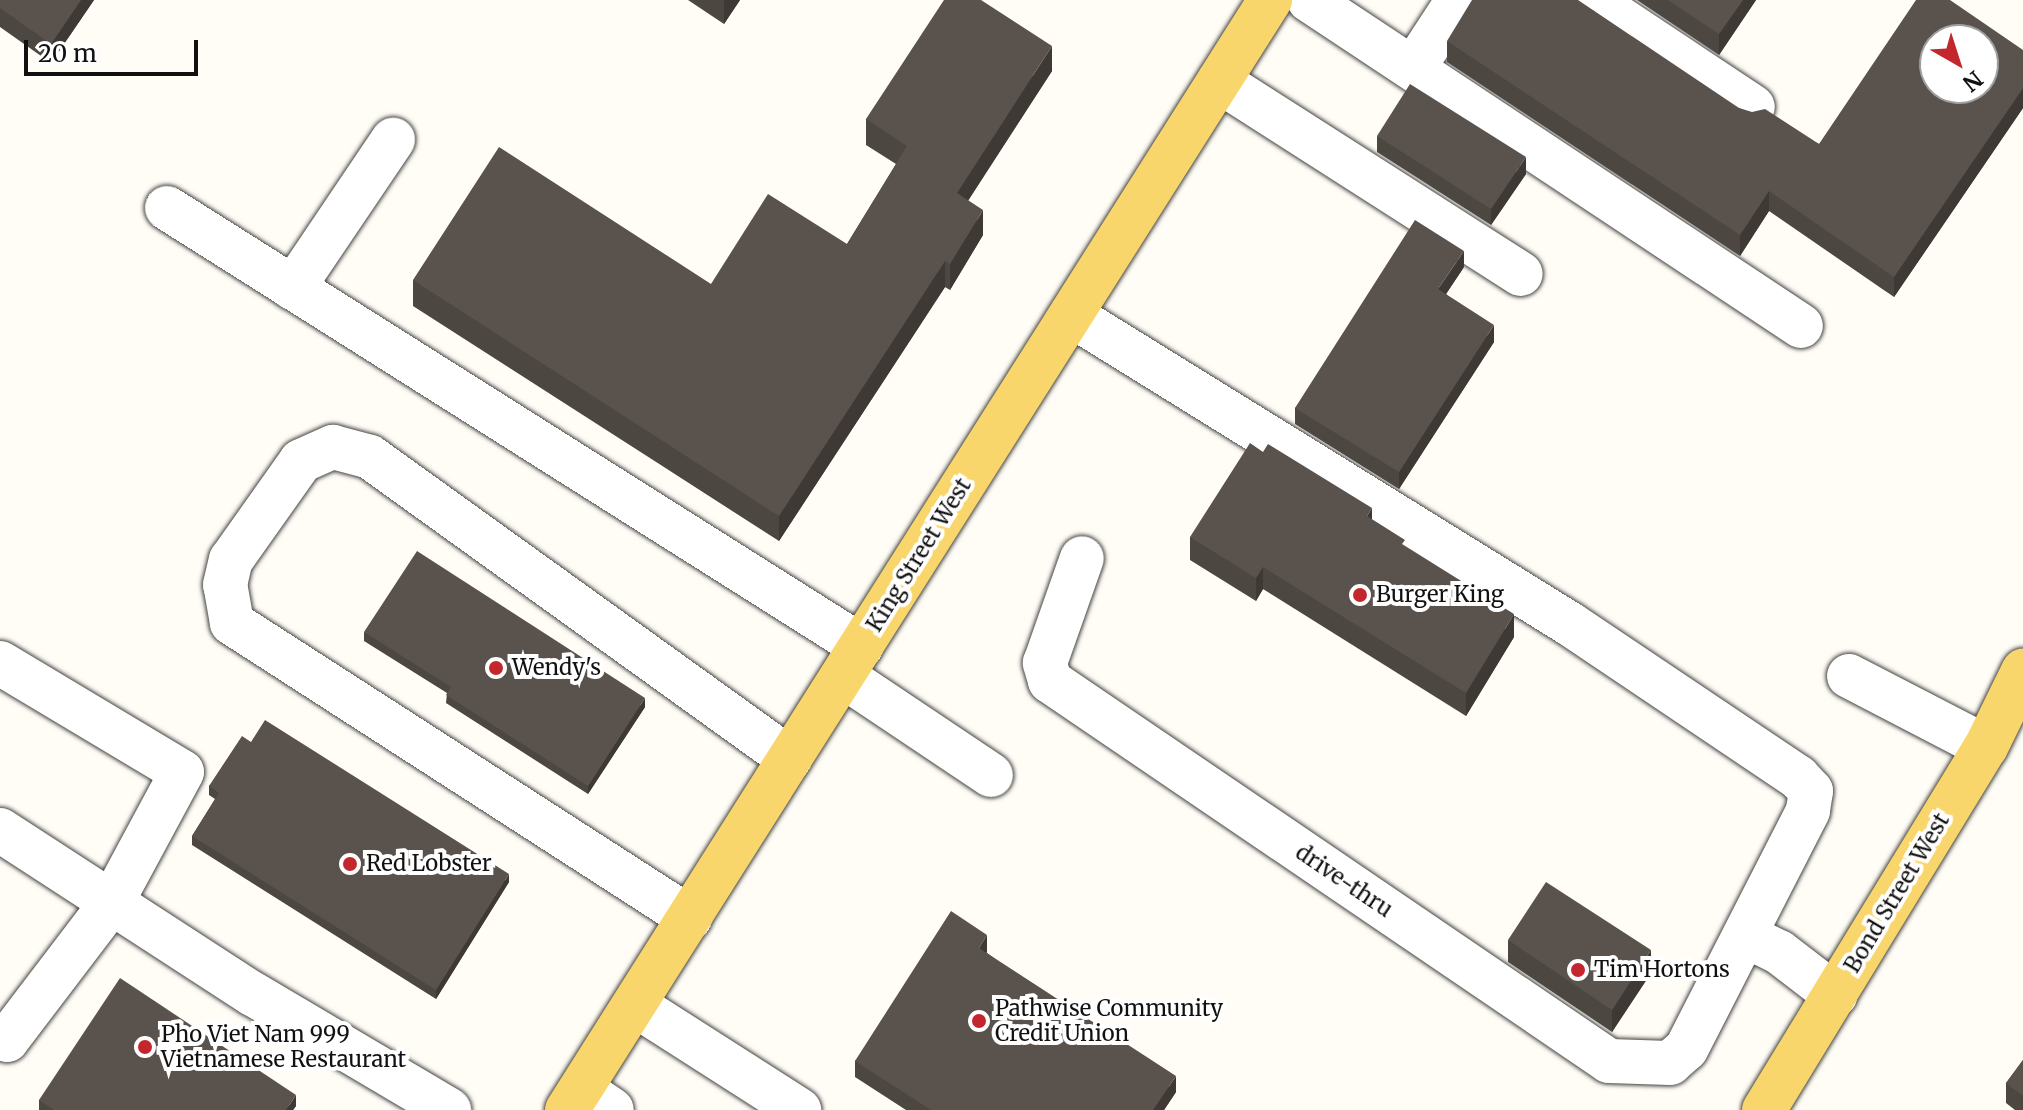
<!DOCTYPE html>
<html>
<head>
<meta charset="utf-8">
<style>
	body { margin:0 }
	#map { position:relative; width:2023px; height:1110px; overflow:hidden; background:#fffdf5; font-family:Merriweather,serif }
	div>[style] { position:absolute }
	.roads { filter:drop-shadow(0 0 2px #444) drop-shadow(0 0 2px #444) }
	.minor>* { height:44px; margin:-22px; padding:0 22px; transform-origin:22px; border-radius:22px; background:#fff }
	.major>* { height:44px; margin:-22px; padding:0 22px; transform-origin:22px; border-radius:22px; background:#f9d66b }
	.wall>* { inset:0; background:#4d4742 }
	.shaded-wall>* { inset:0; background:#3f3936 }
	.building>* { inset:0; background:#5a524d }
	.dots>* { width:22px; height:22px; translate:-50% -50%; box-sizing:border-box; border:4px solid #fff; border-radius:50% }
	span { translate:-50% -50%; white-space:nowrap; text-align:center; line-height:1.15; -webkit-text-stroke:8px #fff; paint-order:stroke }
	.street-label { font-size:22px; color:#111 }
	.poi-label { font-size:22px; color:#111 }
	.left { translate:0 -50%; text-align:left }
	.north { position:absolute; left:1919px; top:24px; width:80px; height:80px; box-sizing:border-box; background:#fff; border:2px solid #a0a0a0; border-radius:50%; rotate:141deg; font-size:22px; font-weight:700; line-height:32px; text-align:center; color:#111 }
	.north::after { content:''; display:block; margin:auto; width:28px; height:36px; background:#c4262e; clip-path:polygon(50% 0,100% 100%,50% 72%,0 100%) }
	.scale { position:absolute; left:24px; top:40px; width:174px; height:36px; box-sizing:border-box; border:4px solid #111; border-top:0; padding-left:10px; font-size:24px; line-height:28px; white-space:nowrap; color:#111; -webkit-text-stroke:6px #fff; paint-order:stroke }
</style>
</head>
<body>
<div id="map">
	<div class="roads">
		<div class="minor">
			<i style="left:1309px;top:0;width:590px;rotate:33.53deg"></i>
			<i style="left:1592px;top:0;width:193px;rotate:33.6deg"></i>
			<i style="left:1414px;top:67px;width:80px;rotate:-56.7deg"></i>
			<i style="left:1219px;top:81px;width:358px;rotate:32.6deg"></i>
			<i style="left:167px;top:208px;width:821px;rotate:32.26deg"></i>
			<i style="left:293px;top:288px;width:179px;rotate:-56deg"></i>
			<i style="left:1071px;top:315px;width:587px;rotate:31.77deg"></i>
			<i style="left:1570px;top:624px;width:275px;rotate:33.9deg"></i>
			<i style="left:1798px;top:777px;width:19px;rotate:47deg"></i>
			<i style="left:1811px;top:791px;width:20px;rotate:99deg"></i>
			<i style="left:1808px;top:811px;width:267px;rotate:117.1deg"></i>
			<i style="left:1686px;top:1049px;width:21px;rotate:139deg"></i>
			<i style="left:1670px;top:1063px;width:61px;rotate:-178.1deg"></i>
			<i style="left:1609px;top:1061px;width:676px;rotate:-145.79deg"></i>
			<i style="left:1050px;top:681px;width:19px;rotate:-106deg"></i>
			<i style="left:1045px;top:663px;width:111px;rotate:-70.6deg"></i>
			<i style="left:0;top:663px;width:212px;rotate:30.9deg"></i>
			<i style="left:182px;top:772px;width:148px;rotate:118.3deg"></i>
			<i style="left:112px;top:902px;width:173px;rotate:127.3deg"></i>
			<i style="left:7px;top:1040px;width:8px;rotate:-150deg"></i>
			<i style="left:843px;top:676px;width:178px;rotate:33.8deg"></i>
			<i style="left:1849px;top:676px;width:154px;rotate:27.4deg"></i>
			<i style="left:0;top:830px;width:302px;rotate:33deg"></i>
			<i style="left:253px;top:994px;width:228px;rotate:30.6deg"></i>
			<i style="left:690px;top:918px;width:545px;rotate:-147.21deg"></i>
			<i style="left:232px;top:623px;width:39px;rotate:-100deg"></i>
			<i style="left:225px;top:585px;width:26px;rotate:-77deg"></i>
			<i style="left:231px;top:560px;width:121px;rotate:-54.7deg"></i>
			<i style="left:301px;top:461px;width:35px;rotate:-24deg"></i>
			<i style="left:333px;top:447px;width:38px;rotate:15deg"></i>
			<i style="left:370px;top:457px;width:517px;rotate:35.72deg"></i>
			<i style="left:1746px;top:936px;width:37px;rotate:26deg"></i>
			<i style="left:1779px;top:952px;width:71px;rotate:37.5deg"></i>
			<i style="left:635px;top:1005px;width:195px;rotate:32.6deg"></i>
			<i style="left:581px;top:1089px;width:37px;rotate:34deg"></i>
		</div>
		<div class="major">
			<i style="left:567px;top:1110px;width:1314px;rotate:-57.65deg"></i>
			<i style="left:1764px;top:1110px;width:426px;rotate:-58.6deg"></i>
			<i style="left:1986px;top:747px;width:85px;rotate:-64deg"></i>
		</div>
	</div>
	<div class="wall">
		<i style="clip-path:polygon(0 0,94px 0,51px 63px,0 27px)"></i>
		<i style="clip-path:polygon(688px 0,740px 0,724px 24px)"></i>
		<i style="clip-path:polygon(1637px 0,1756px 0,1719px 55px)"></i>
		<i style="clip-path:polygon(1447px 41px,1739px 108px,1819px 144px,2023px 50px,2023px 108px,1894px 297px,1769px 211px,1740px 256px,1447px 62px)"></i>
		<i style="clip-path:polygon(1052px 71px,968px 200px,983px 235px,950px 290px,945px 287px,779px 541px,413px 306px,413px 280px,711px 284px,847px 244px,896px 164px,866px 145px,866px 119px)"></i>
		<i style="clip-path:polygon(1377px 136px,1526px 174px,1491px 225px,1377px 152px)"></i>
		<i style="clip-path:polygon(1464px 267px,1446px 294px,1494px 342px,1399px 489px,1295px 424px,1295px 408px)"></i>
		<i style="clip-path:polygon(1372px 520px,1514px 637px,1466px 716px,1263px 589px,1256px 601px,1190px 560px,1190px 537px)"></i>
		<i style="clip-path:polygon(364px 632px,645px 707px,588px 794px,446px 703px,447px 693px,364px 641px)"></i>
		<i style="clip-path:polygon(251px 742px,509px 882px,436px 999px,192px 845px,192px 836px,215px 799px,209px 795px,209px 786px)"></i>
		<i style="clip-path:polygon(1508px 940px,1651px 973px,1612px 1032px,1508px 962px)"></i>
		<i style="clip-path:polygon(987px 952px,987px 953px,1176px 1092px,1164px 1110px,906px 1110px,855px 1077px,855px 1061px)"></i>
		<i style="clip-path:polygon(2023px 1060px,2023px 1110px,2015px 1110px,2006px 1103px,2006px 1083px)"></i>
		<i style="clip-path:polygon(39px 1100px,296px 1106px,293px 1110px,39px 1110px)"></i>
	</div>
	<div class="shaded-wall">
		<i style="clip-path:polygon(81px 0,94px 0,51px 63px,51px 44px)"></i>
		<i style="clip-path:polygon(724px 0,740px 0,724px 24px)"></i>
		<i style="clip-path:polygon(1743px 0,1756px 0,1719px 55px,1719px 34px)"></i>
		<i style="clip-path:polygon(1052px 46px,1052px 71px,957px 218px,957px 193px)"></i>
		<i style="clip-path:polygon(2023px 88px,2023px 108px,1894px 297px,1894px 277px)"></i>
		<i style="clip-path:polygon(1526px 157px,1526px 174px,1491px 225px,1491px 209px)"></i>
		<i style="clip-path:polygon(1769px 191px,1769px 211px,1740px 256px,1740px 235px)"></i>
		<i style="clip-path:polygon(983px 210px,983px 235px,950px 290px,950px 264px)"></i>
		<i style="clip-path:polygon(1464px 251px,1464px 267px,1438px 306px,1438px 289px)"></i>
		<i style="clip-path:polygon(945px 261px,945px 287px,779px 541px,779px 516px)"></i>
		<i style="clip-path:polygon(1494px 325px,1494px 342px,1399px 489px,1399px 472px)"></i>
		<i style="clip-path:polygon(1372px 508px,1372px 531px,1367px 516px)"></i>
		<i style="clip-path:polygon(1263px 567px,1263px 589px,1256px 601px,1256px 578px)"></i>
		<i style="clip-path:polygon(1514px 614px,1514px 637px,1466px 716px,1466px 693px)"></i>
		<i style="clip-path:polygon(645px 698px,645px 707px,588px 794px,588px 786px)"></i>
		<i style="clip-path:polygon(509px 874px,509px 882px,436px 999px,436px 990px)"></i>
		<i style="clip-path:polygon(987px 935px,987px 952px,979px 965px,979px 948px)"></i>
		<i style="clip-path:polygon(1651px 950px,1651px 973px,1612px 1032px,1612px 1010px)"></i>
		<i style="clip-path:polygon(1176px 1076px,1176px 1092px,1164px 1110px,1153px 1110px)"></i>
		<i style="clip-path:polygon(296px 1095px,296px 1106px,293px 1110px,286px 1110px)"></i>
	</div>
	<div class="building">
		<i style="clip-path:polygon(0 0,81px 0,51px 44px,0 8px)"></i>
		<i style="clip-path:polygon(944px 0,981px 0,1052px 46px,957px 193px,983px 210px,950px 264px,945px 261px,779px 516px,413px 280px,499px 147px,711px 284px,768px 194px,847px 244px,907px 146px,866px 119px)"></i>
		<i style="clip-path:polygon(evenodd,1472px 0,1578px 0,1739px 108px,1752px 112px,1765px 109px,1819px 144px,1916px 0,1950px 0,2023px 50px,2023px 88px,1894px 277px,1769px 191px,1740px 235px,1447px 41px,1472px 0,1935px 40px,1983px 40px,1983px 88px,1935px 88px,1935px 40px)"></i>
		<i style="clip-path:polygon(1668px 0,1743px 0,1719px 34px)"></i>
		<i style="clip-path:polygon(1410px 84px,1526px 157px,1491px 209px,1377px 136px)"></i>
		<i style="clip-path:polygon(1415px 220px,1464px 251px,1438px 289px,1494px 325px,1399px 472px,1295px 408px)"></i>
		<i style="clip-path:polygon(1250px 443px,1263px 452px,1268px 444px,1372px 508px,1367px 516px,1405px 540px,1402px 544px,1514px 614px,1466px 693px,1263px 567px,1256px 578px,1190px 537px)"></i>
		<i style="clip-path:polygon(417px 551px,645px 698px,588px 786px,446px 695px,451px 687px,364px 632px)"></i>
		<i style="clip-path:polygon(265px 720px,509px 874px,436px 990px,192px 836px,219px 793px,209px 786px,242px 736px,251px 742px)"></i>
		<i style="clip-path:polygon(1546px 882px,1651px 950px,1612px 1010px,1508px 940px)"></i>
		<i style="clip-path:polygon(951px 911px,987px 935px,979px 948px,1176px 1076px,1153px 1110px,931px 1110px,855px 1061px)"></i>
		<i style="clip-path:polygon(120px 978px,296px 1095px,286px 1110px,54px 1110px,39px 1100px)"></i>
		<i style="clip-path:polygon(2023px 1060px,2023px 1096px,2006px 1083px)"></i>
	</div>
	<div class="dots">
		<i style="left:1360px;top:595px;background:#c4262e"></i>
		<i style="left:496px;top:668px;background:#c4262e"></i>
		<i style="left:350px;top:864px;background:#c4262e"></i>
		<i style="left:1578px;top:970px;background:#c4262e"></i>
		<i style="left:979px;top:1021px;background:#c4262e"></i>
		<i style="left:145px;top:1047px;background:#c4262e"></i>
	</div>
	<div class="street-label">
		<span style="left:919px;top:555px;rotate:-58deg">King Street West</span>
		<span style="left:1344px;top:881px;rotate:34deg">drive-thru</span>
		<span style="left:1897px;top:893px;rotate:-59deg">Bond Street West</span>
	</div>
	<div class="poi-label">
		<span class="left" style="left:1376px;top:595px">Burger King</span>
		<span class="left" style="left:512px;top:668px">Wendy's</span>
		<span class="left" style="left:366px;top:864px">Red Lobster</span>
		<span class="left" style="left:1594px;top:970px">Tim Hortons</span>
		<span class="left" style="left:995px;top:1021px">Pathwise Community<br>Credit Union</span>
		<span class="left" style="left:161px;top:1047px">Pho Viet Nam 999<br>Vietnamese Restaurant</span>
	</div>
	<div class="north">N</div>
	<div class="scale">20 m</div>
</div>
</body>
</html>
